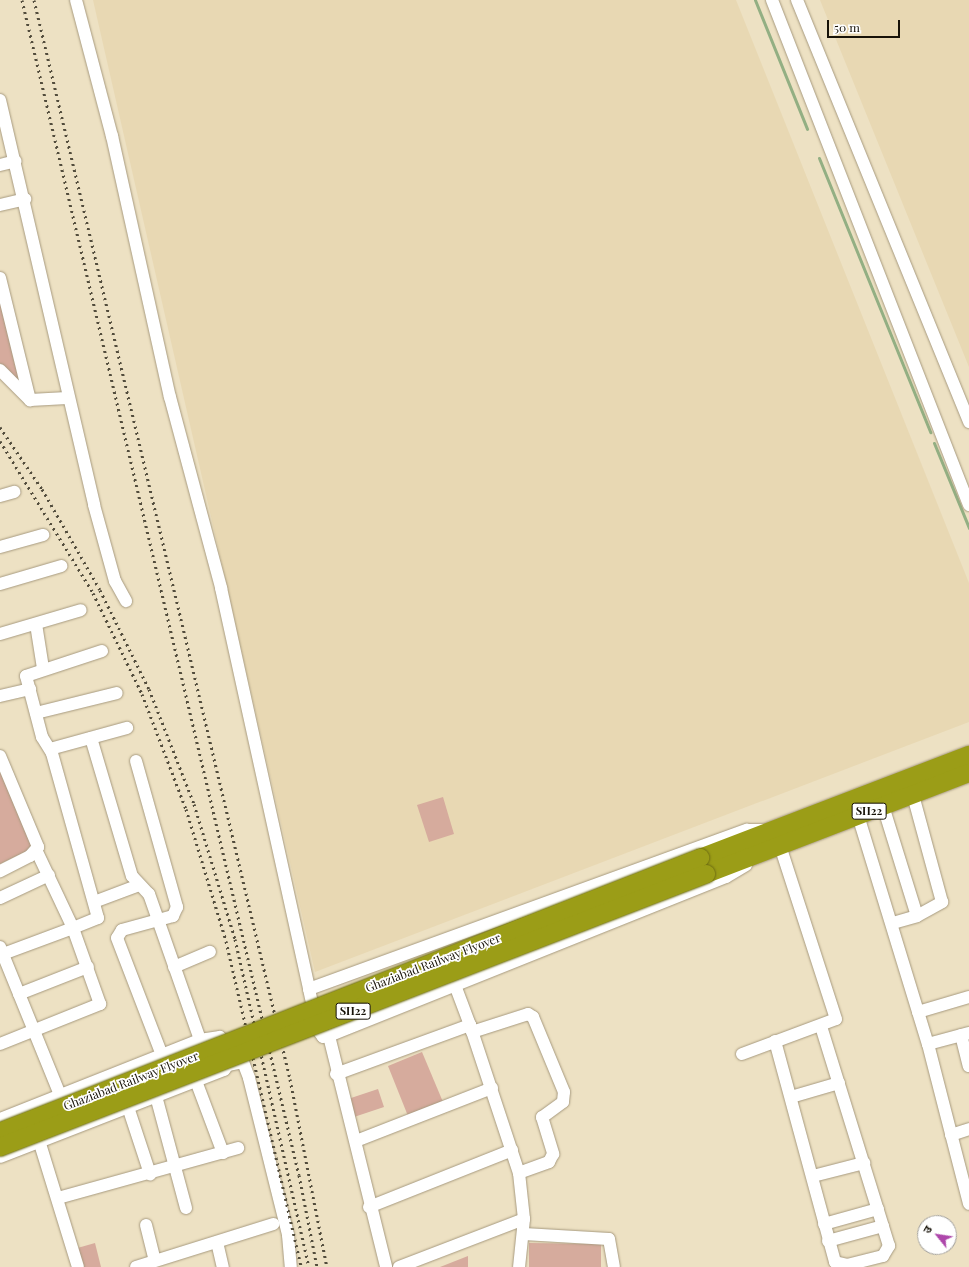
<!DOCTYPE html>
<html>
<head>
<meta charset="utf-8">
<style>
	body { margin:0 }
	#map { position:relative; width:969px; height:1267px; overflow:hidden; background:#ede1c3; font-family:"Playfair Display","Noto Sans Devanagari",serif }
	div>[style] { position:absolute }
	.built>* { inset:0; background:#e8d8b3 }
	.green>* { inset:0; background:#d6ab9d }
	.stream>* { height:3px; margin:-1.5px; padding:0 1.5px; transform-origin:1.5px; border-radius:1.5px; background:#93af83 }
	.roads { filter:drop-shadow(0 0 1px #a79a7f) drop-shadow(0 0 1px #a79a7f) }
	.minor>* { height:12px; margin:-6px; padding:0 6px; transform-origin:6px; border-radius:6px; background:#fff }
	.highway>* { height:18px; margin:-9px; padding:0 9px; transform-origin:9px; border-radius:9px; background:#9b9d17 }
	.rail>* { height:3px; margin-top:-1.5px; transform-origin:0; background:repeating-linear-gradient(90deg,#524c3c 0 2px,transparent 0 6px) }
	.bridges { filter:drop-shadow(0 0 1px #6d6c12) drop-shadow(0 0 1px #6d6c12) }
	.highway-bridge>* { height:18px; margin:-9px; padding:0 9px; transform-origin:9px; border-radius:9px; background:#9b9d17 }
	span { translate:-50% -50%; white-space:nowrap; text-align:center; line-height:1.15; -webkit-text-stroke:3.5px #fff; paint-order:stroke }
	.shield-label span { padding:1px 3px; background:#fff; border:1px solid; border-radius:3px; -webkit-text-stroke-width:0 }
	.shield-label { font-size:11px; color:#171208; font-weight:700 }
	.street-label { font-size:12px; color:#171208 }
	.north { position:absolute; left:917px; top:1215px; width:40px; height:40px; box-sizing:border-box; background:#fff; border:1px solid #a2a09c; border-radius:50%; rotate:300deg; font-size:11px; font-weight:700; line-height:16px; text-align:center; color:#171208 }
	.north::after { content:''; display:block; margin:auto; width:14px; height:18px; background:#ae47ab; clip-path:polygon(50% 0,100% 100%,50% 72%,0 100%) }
	.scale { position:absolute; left:827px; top:20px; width:73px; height:18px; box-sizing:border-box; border:2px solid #171208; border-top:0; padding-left:5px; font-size:12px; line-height:14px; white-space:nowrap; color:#171208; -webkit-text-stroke:3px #fff; paint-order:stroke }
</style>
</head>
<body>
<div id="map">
	<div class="built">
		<i style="clip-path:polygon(93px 0,736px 0,969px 583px,969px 722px,315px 972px)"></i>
		<i style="clip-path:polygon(820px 0,969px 0,969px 367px)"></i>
	</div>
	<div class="green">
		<i style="clip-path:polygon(0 302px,18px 377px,16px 384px,0 363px)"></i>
		<i style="clip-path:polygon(0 772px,33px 848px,0 864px)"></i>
		<i style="clip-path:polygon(443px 797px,454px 834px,429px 842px,417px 805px)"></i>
		<i style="clip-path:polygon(422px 1052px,443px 1102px,408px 1116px,388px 1066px)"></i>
		<i style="clip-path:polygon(378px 1089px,384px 1107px,354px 1117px,348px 1099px)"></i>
		<i style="clip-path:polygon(95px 1243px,101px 1267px,79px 1267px,74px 1249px)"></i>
		<i style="clip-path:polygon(529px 1243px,601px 1244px,601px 1267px,529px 1267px)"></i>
		<i style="clip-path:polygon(468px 1256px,468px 1267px,440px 1267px)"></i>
	</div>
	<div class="stream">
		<i style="left:755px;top:0;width:139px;rotate:68deg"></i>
		<i style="left:819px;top:158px;width:296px;rotate:67.9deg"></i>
		<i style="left:934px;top:443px;width:92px;rotate:67.6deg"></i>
	</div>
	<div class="roads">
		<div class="minor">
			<i style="left:76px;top:0;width:141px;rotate:75.2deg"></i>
			<i style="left:112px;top:136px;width:267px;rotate:77.5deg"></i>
			<i style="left:170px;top:397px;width:198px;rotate:75deg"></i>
			<i style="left:221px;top:588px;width:411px;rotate:77.6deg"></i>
			<i style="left:772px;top:0;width:542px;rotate:68.69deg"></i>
			<i style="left:797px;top:0;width:456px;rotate:67.8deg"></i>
			<i style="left:0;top:100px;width:416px;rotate:76.9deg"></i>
			<i style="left:94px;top:505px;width:79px;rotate:74.6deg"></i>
			<i style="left:115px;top:581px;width:23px;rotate:61deg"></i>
			<i style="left:0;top:165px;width:16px;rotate:-14deg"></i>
			<i style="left:0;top:205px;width:26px;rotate:-13deg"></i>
			<i style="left:0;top:278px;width:126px;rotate:76.2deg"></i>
			<i style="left:0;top:370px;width:42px;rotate:45deg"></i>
			<i style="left:30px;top:400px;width:37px;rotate:-3deg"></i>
			<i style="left:0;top:496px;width:15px;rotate:-16deg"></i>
			<i style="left:0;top:547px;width:45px;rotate:-15.6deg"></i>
			<i style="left:0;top:584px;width:64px;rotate:-16.4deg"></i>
			<i style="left:36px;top:624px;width:45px;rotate:81deg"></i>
			<i style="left:0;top:634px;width:84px;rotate:-16.5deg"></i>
			<i style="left:0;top:696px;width:31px;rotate:-13deg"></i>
			<i style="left:36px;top:713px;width:83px;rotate:-13.9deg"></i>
			<i style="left:91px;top:738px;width:144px;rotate:73.5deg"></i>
			<i style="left:132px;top:876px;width:25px;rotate:47deg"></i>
			<i style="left:149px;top:894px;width:155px;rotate:70.7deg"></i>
			<i style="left:50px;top:749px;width:80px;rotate:-15.3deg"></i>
			<i style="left:0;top:756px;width:99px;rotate:67.3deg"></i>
			<i style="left:38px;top:847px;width:12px;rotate:132deg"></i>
			<i style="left:30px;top:856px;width:34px;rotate:153deg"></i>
			<i style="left:136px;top:761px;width:152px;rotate:74.3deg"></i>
			<i style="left:177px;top:907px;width:10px;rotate:114deg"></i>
			<i style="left:173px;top:916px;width:53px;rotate:164.6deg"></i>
			<i style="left:122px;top:930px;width:9px;rotate:122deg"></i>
			<i style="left:117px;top:938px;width:125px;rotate:69deg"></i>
			<i style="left:883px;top:806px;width:115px;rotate:72.8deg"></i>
			<i style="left:856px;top:809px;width:246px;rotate:73deg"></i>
			<i style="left:928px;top:1044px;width:165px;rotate:75.6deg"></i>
			<i style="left:746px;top:865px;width:23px;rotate:149deg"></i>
			<i style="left:726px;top:877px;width:428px;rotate:158.2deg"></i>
			<i style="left:329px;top:1036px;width:6px;rotate:171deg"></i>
			<i style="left:323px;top:1037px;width:9px;rotate:-126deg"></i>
			<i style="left:318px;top:1030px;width:42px;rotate:-102.4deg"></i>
			<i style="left:309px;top:989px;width:466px;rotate:-20deg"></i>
			<i style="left:747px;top:830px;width:16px"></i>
			<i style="left:0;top:898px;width:54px;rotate:-25.1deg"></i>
			<i style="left:94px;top:902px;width:48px;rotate:-20.7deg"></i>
			<i style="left:893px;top:923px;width:25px;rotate:-16deg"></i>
			<i style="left:917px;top:916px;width:29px;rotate:-29deg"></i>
			<i style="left:942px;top:902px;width:111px;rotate:-105.2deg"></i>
			<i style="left:0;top:947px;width:160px;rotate:67.9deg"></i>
			<i style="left:3px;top:954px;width:75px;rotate:-20.4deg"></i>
			<i style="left:73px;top:928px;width:84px;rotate:-115.3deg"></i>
			<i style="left:174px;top:967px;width:39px;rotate:-23deg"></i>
			<i style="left:19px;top:994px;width:74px;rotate:-21.4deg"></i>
			<i style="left:918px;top:1012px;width:53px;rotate:-16.4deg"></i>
			<i style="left:470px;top:1025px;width:156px;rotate:71.7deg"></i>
			<i style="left:519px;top:1173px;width:46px;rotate:83.8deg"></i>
			<i style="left:524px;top:1219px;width:48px;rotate:95.9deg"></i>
			<i style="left:472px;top:1032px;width:59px;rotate:-17.8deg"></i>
			<i style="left:528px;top:1014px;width:6px;rotate:31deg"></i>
			<i style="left:533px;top:1017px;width:81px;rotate:67.5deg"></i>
			<i style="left:564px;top:1092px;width:10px;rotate:96deg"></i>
			<i style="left:563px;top:1102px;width:26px;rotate:144deg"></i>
			<i style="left:542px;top:1117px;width:39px;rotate:73deg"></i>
			<i style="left:553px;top:1154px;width:9px;rotate:117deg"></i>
			<i style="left:549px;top:1162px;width:32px;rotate:160deg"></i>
			<i style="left:961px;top:1035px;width:32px;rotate:76deg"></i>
			<i style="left:329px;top:1036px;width:238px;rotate:76.1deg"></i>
			<i style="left:775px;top:1041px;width:229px;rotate:74.8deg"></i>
			<i style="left:835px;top:1262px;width:12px;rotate:14deg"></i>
			<i style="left:847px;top:1265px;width:37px;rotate:-14deg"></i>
			<i style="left:883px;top:1256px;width:12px;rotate:-59deg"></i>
			<i style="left:889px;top:1246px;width:229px;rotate:-107.2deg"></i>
			<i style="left:0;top:1044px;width:108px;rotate:-21.8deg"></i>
			<i style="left:100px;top:1004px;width:81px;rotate:-109.6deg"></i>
			<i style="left:73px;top:928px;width:27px;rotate:-22deg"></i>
			<i style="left:98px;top:918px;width:171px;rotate:-105.6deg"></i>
			<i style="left:52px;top:753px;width:19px;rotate:-122deg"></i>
			<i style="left:42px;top:737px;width:63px;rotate:-104.7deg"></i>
			<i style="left:26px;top:676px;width:80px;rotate:-18.2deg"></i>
			<i style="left:928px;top:1044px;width:42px;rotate:-15deg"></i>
			<i style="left:742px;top:1054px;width:100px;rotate:-20.4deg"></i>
			<i style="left:836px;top:1019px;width:182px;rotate:-107.9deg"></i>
			<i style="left:229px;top:1065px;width:14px;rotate:-12deg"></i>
			<i style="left:243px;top:1062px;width:17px;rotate:69deg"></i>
			<i style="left:249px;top:1078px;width:162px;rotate:76deg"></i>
			<i style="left:288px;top:1235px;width:32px;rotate:85deg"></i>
			<i style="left:336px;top:1074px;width:143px;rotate:-20.1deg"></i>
			<i style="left:470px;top:1025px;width:51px;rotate:-110.6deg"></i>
			<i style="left:196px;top:1081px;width:77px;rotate:69.4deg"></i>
			<i style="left:156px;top:1096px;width:116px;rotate:75deg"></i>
			<i style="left:791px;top:1097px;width:50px;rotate:-16.3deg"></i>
			<i style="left:128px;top:1107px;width:71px;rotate:71.8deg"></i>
			<i style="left:0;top:1119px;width:215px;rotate:-21.6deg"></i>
			<i style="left:200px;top:1040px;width:20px;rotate:-9deg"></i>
			<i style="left:220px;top:1037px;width:29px;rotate:74deg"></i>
			<i style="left:228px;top:1065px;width:6px;rotate:129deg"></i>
			<i style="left:224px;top:1070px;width:240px;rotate:158.8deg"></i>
			<i style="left:37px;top:1134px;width:139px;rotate:72.9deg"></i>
			<i style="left:951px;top:1135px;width:19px;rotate:-18deg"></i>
			<i style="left:356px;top:1141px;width:146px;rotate:-21.3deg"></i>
			<i style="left:813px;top:1176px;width:53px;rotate:-14.3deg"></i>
			<i style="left:58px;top:1198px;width:187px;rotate:-15.5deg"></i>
			<i style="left:369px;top:1207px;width:154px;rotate:-21.7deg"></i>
			<i style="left:824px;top:1224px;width:56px;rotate:-15.5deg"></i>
			<i style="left:146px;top:1225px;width:36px;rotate:76deg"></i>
			<i style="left:524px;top:1234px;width:85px;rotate:3.4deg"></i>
			<i style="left:609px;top:1239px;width:28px;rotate:80deg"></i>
			<i style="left:828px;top:1241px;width:57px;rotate:-15.3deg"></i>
			<i style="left:217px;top:1242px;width:26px;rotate:77deg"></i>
			<i style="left:136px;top:1267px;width:144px;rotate:-17.4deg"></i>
			<i style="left:399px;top:1267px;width:134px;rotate:-21deg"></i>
		</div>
		<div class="highway">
			<i style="left:700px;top:858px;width:288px;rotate:-21deg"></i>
			<i style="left:706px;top:874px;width:282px;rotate:-21deg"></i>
		</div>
	</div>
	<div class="rail">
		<i style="left:22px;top:0;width:1207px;rotate:76.74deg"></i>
		<i style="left:299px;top:1175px;width:94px;rotate:78.9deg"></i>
		<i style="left:34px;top:0;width:1109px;rotate:76.65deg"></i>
		<i style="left:290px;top:1079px;width:192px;rotate:78.9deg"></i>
		<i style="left:0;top:427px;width:75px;rotate:55.9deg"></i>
		<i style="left:42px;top:489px;width:116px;rotate:60.1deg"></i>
		<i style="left:100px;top:590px;width:110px;rotate:63.7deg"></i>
		<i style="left:149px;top:689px;width:123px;rotate:68.6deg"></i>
		<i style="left:194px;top:804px;width:141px;rotate:73.1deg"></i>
		<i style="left:235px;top:939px;width:336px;rotate:77.3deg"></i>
		<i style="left:0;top:441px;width:178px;rotate:58.5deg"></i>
		<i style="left:93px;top:593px;width:112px;rotate:64.1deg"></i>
		<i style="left:142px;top:694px;width:123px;rotate:69.1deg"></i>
		<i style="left:186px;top:809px;width:138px;rotate:73.1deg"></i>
		<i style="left:226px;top:941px;width:335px;rotate:77deg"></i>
	</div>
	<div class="bridges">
		<div class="highway-bridge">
			<i style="left:0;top:1132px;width:752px;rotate:-21.38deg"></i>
			<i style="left:0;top:1147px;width:757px;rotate:-21.14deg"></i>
		</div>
	</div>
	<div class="shield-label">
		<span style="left:869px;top:811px">SH22</span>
		<span style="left:353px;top:1011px">SH22</span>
	</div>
	<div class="street-label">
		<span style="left:433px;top:963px;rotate:-21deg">Ghaziabad Railway Flyover</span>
		<span style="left:131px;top:1081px;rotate:-21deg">Ghaziabad Railway Flyover</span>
	</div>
	<div class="north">उ</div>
	<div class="scale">50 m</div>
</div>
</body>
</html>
